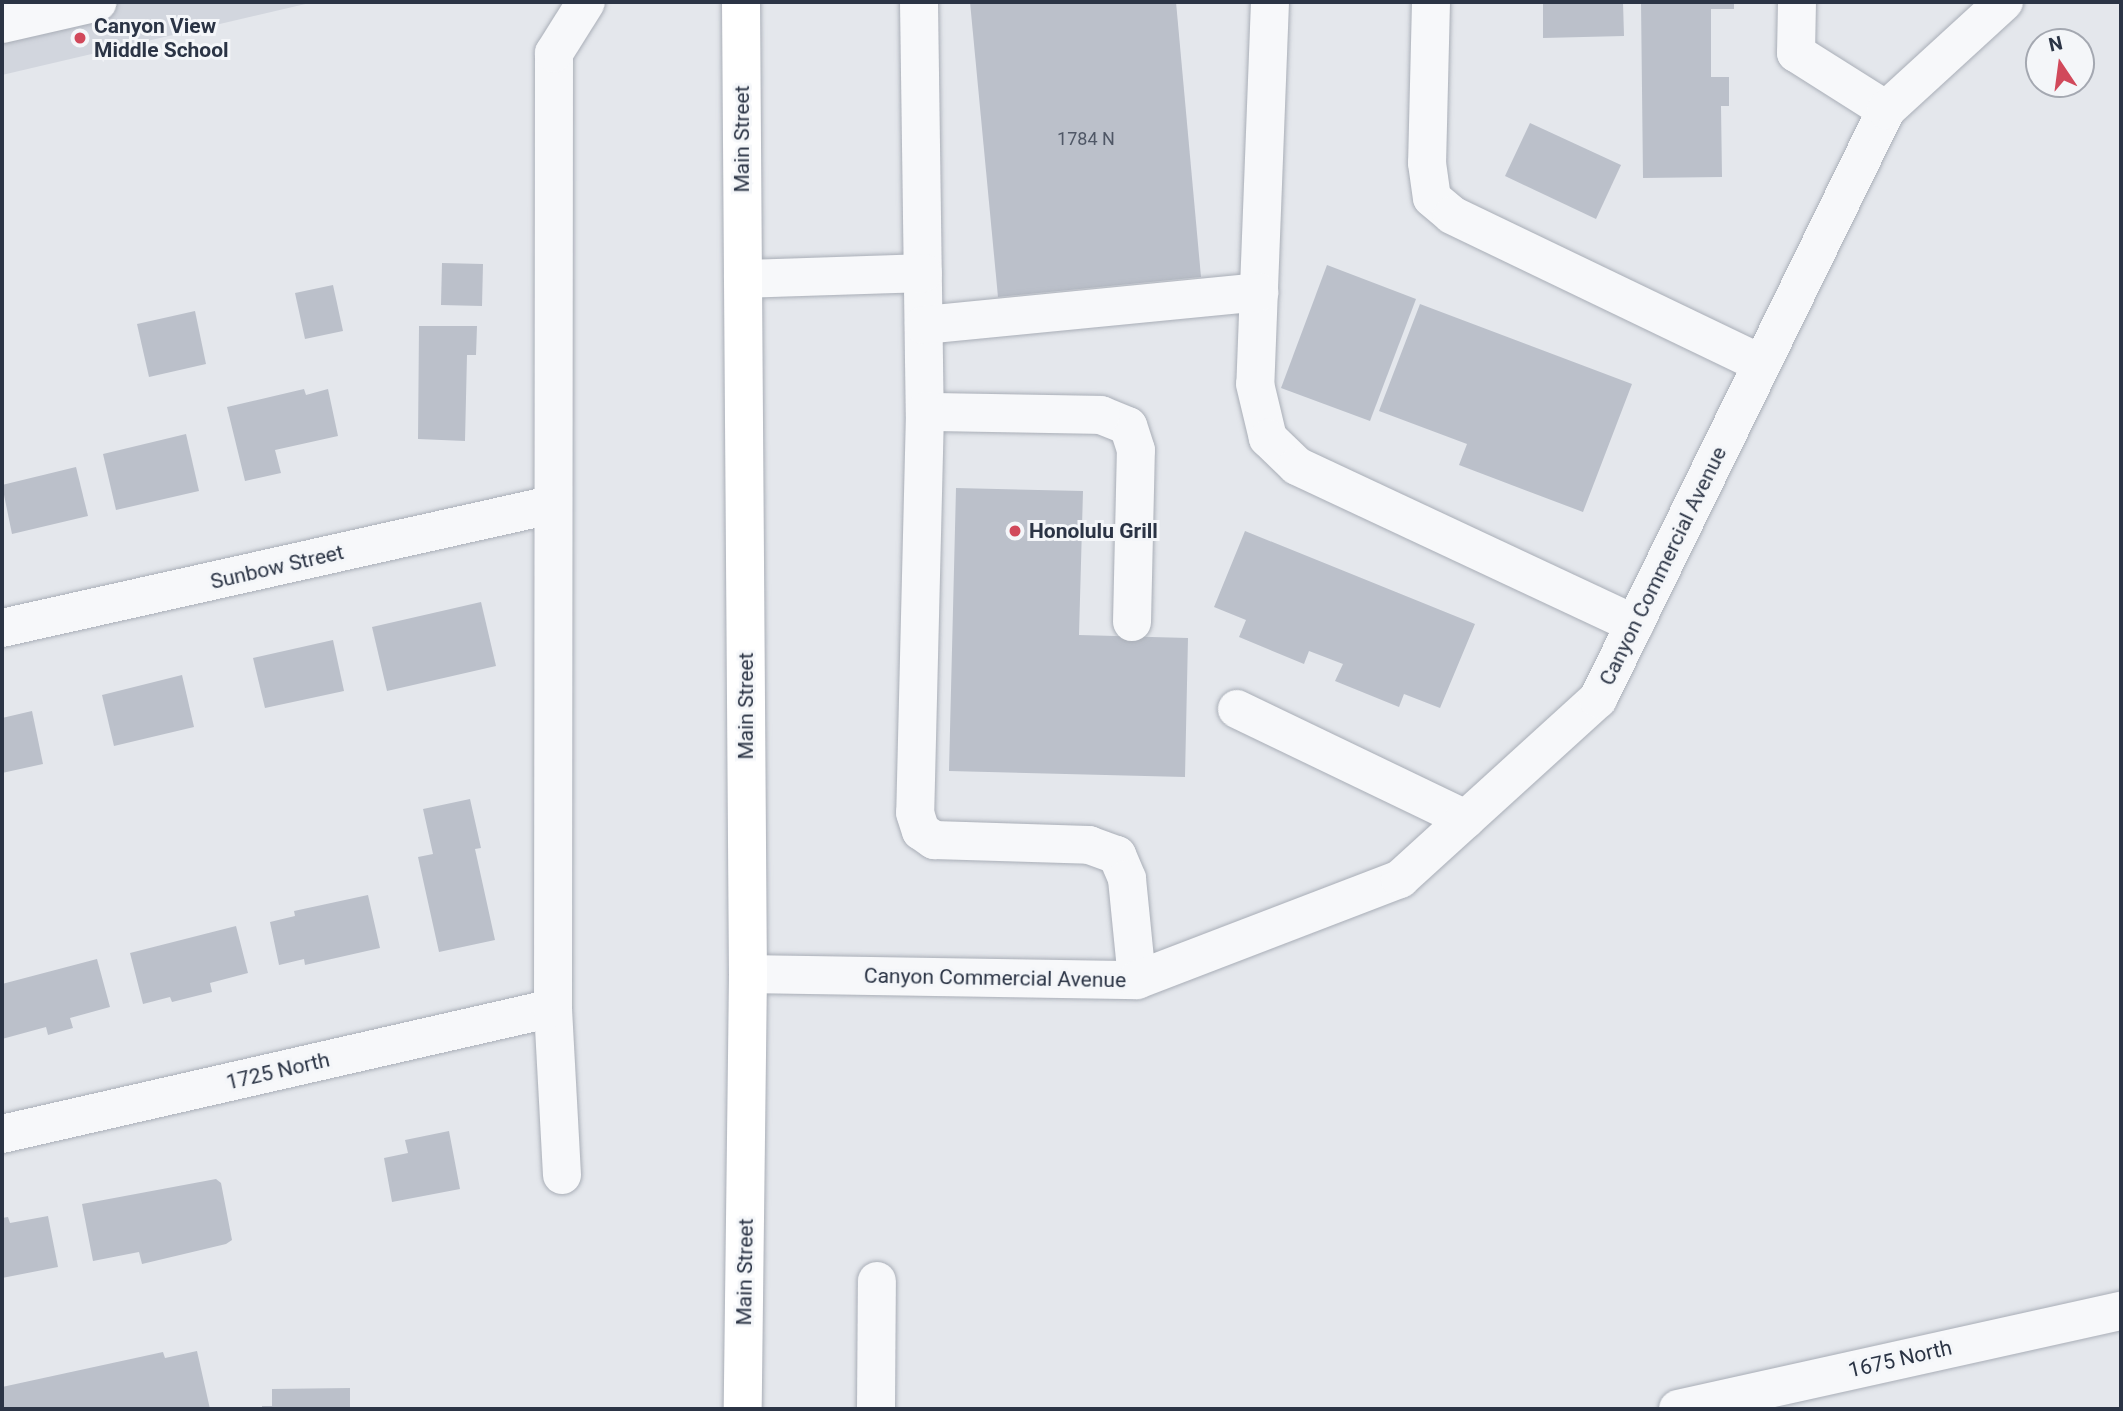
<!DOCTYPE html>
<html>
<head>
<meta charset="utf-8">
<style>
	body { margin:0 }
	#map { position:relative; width:2123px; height:1411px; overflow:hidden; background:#e4e7ec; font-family:Roboto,sans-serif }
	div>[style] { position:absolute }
	.built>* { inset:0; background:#d2d6de }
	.building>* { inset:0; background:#bbc0ca }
	.roads { filter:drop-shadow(0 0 2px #a9aeb7) drop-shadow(0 0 2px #a9aeb7) }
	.minor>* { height:38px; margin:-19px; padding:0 19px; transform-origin:19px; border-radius:19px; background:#f7f8fa }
	.major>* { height:38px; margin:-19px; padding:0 19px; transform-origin:19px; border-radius:19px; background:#fff }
	.dots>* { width:19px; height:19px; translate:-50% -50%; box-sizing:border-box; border:4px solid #f4f6f9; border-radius:50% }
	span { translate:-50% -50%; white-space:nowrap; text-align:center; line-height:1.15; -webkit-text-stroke:6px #f4f6f9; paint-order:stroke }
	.number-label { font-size:18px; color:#4f5766 }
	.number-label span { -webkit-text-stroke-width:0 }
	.poi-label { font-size:21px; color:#2b3445; font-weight:700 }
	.left { translate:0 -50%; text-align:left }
	.street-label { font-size:21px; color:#2b3445 }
	.frame { position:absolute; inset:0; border:4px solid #2b3445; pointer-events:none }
	.north { position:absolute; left:2025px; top:28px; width:70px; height:70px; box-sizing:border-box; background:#f4f6f9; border:2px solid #a4a8b1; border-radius:50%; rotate:347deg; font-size:19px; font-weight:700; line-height:28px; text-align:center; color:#2b3445 }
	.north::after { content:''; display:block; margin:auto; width:24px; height:32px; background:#d1495b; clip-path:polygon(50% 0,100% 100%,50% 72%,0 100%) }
</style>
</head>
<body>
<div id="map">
	<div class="built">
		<i style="clip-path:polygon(2px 2px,314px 2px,2px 75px)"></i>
	</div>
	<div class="building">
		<i style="clip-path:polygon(970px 2px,1176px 2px,1201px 277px,998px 297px)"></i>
		<i style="clip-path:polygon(1543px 2px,1623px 2px,1624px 36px,1543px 38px)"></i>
		<i style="clip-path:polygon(1641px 2px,1734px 2px,1734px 9px,1711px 9px,1711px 77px,1729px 77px,1729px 106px,1721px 106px,1722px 177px,1643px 178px)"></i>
		<i style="clip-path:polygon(1530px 123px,1621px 165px,1596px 219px,1505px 176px)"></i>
		<i style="clip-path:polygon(442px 263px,483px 264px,482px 306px,441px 305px)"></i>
		<i style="clip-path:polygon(1327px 265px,1416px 299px,1370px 421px,1281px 388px)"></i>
		<i style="clip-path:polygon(333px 285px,343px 331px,305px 339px,295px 293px)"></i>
		<i style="clip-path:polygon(1420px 304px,1632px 384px,1583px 512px,1459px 465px,1467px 444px,1379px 411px)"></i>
		<i style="clip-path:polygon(195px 311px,206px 364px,149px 377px,137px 324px)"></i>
		<i style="clip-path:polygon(419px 326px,477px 326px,476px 355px,467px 355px,465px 441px,418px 439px)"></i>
		<i style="clip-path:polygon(304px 389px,306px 395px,328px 389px,338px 436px,275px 450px,281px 473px,245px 481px,227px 407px)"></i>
		<i style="clip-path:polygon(186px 434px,199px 491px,116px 510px,103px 454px)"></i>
		<i style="clip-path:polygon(76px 467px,88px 516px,12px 534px,2px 485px)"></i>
		<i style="clip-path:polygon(956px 488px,1083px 491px,1079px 635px,1188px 638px,1185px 777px,949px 771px)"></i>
		<i style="clip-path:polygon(1245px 531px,1475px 624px,1440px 708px,1404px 694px,1399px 707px,1335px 681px,1343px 664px,1309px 651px,1304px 664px,1239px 637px,1246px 620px,1214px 607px)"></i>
		<i style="clip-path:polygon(481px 602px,496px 666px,387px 691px,372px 627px)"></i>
		<i style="clip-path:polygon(333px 640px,344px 691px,265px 708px,253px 658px)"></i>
		<i style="clip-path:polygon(182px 675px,194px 727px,114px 746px,102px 695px)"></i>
		<i style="clip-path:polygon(32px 711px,43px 764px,2px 773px,2px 718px)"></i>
		<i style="clip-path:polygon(470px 799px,481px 848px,475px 849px,495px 940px,439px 952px,418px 857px,433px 854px,423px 809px)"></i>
		<i style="clip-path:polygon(368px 895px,380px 948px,305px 965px,304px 959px,279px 965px,270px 922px,295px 916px,294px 911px)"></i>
		<i style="clip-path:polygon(236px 926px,248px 973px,210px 983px,212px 992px,172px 1002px,170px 997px,143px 1004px,130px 953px)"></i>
		<i style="clip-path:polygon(97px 959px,110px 1007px,70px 1018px,73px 1028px,48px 1035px,46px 1027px,2px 1039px,2px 984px)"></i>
		<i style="clip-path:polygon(449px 1131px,460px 1189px,392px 1202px,384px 1158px,408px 1153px,405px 1140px)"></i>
		<i style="clip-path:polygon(216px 1179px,221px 1183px,232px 1240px,226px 1244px,142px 1264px,139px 1252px,93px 1261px,82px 1204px)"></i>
		<i style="clip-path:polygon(48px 1216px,58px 1267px,2px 1278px,2px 1218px,8px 1217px,10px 1223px)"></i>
		<i style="clip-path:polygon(197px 1351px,210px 1409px,2px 1409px,2px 1387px,163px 1352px,165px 1358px)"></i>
		<i style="clip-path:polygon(350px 1388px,350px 1409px,262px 1409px,262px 1406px,272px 1406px,272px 1389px)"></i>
	</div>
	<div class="roads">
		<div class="minor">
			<i style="left:919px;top:2px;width:410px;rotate:89.2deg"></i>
			<i style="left:1270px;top:2px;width:382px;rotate:92.2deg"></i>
			<i style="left:1255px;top:384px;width:56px;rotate:76.5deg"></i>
			<i style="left:1268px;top:438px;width:40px;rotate:44deg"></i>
			<i style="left:1297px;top:466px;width:373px;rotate:25.1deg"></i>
			<i style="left:1431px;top:2px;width:161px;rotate:91.4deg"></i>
			<i style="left:1427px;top:163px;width:35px;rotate:82deg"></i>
			<i style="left:1432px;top:198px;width:26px;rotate:40deg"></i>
			<i style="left:1452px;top:215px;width:343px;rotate:25.7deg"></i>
			<i style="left:1797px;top:2px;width:51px;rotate:91.1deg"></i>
			<i style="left:1796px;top:53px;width:107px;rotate:32.3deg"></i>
			<i style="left:2px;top:24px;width:98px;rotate:-12.9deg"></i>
			<i style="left:743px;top:279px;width:180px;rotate:-1.9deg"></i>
			<i style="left:924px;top:325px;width:337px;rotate:-5.6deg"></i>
			<i style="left:1132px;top:622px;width:172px;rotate:-88.7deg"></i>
			<i style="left:1136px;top:450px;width:25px;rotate:-108deg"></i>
			<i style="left:1128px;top:426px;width:29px;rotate:-158deg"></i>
			<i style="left:1101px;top:415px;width:176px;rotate:-179deg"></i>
			<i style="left:925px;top:412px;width:401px;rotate:91.4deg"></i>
			<i style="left:915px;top:813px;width:19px;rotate:72deg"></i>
			<i style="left:921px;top:831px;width:16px;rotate:35deg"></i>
			<i style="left:934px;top:840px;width:155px;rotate:1.8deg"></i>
			<i style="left:1089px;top:845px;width:30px;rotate:20deg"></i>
			<i style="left:1117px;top:855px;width:26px;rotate:67deg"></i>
			<i style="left:1127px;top:879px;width:101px;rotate:84.3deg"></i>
			<i style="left:2px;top:628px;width:563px;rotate:-12.63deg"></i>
			<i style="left:1237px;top:709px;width:254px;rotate:25.7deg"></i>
			<i style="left:748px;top:974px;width:389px;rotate:0.9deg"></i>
			<i style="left:1137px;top:980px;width:282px;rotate:-21deg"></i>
			<i style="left:1400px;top:879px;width:268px;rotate:-42.3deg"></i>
			<i style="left:1598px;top:699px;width:656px;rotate:-63.94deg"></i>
			<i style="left:1886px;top:110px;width:160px;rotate:-42.5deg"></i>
			<i style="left:2px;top:1134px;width:565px;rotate:-12.88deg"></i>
			<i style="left:562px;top:1175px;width:167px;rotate:-93.1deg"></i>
			<i style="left:553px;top:1008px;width:955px;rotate:-89.94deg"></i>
			<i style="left:554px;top:53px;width:60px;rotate:-57.9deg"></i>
			<i style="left:876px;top:1409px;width:128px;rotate:-89.6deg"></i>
			<i style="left:1678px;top:1409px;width:454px;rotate:-12.5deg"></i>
		</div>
		<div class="major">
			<i style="left:741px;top:2px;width:972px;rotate:89.59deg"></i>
			<i style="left:748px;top:974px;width:435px;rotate:90.7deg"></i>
		</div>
	</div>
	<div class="dots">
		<i style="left:80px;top:38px;background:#d1495b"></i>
		<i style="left:1015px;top:531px;background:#d1495b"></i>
	</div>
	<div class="number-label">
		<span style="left:1086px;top:139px">1784 N</span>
	</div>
	<div class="poi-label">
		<span class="left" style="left:94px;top:38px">Canyon View<br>Middle School</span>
		<span class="left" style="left:1029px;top:531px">Honolulu Grill</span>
	</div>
	<div class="street-label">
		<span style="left:742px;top:139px;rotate:-90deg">Main Street</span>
		<span style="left:1663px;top:566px;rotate:-64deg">Canyon Commercial Avenue</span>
		<span style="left:277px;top:567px;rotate:-13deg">Sunbow Street</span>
		<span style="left:746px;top:706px;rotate:-90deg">Main Street</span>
		<span style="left:995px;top:978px;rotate:1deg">Canyon Commercial Avenue</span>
		<span style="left:278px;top:1071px;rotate:-13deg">1725 North</span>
		<span style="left:745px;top:1272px;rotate:-89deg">Main Street</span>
		<span style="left:1900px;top:1359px;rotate:-13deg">1675 North</span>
	</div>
	<div class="frame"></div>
	<div class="north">N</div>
</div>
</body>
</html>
